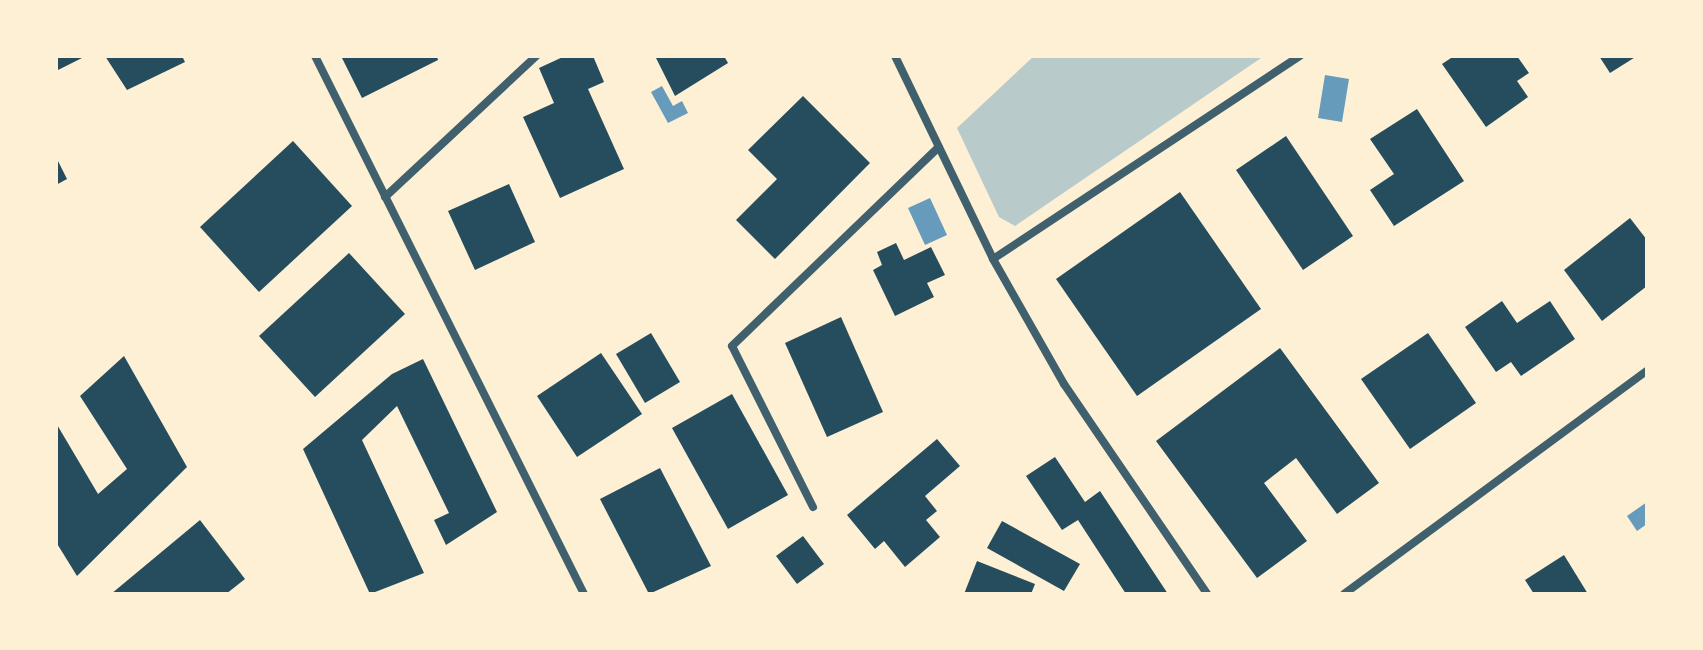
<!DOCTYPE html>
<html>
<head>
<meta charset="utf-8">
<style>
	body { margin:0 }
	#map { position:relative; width:1703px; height:650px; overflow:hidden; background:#fdf0d5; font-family:Rubik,sans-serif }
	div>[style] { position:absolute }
	.green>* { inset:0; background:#b9caca }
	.water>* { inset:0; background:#669bbc }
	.building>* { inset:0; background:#264d5e }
	.minor>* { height:8px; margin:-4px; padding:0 4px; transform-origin:4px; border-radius:4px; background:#3f606c }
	span { translate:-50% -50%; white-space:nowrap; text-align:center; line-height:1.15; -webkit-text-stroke:7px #fdf0d5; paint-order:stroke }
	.frame { position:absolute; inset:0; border:58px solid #fdf0d5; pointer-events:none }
</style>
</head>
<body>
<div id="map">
	<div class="green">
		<i style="clip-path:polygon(1034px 56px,1264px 56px,1015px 226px,999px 217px,957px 128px)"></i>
	</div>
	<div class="water">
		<i style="clip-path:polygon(1325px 75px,1349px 79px,1342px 122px,1318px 118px)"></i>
		<i style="clip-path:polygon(662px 86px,673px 106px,682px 101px,688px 113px,668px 123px,651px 92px)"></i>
		<i style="clip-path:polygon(930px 198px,947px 235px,925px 245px,908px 208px)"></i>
		<i style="clip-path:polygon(1647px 502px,1647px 524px,1637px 531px,1627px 516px)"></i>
	</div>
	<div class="building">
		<i style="clip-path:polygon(56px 56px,86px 56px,58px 70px)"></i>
		<i style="clip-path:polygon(105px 56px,182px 56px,185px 62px,127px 90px)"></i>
		<i style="clip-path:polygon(341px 56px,437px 56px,438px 60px,362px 98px)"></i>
		<i style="clip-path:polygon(565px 56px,593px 56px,604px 82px,588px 89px,624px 169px,560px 198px,523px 117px,554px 103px,539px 68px)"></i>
		<i style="clip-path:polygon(655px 56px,724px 56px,728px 63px,675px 96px)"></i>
		<i style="clip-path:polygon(1454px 56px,1517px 56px,1529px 73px,1517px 81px,1528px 97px,1486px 127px,1442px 64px)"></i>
		<i style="clip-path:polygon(1599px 56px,1637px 56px,1610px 73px)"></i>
		<i style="clip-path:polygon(803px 96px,870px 163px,775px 259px,736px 220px,777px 179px,748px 150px)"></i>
		<i style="clip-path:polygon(1417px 109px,1464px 181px,1394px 226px,1370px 190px,1394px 174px,1370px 139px)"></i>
		<i style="clip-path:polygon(1286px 136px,1353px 236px,1303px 270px,1236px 170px)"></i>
		<i style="clip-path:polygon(293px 141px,352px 206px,259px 292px,200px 227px)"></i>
		<i style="clip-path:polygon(56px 157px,67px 179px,56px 185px)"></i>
		<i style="clip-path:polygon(509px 184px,535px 242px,475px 270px,448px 211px)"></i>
		<i style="clip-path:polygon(1180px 192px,1261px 309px,1137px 396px,1056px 279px)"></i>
		<i style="clip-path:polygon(1630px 218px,1647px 240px,1647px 286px,1602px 321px,1564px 270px)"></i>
		<i style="clip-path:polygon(896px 243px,904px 260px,931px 247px,945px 275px,927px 283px,934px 297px,895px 316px,873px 270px,882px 265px,877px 252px)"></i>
		<i style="clip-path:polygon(349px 253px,405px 314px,315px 397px,259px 336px)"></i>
		<i style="clip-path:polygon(1502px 301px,1517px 323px,1550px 301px,1575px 339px,1521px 376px,1511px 362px,1496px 372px,1465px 327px)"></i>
		<i style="clip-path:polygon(841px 317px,883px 412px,827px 437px,785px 343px)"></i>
		<i style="clip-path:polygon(651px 333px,680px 382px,645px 403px,616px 354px)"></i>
		<i style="clip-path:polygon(1428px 333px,1476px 403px,1410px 449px,1361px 379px)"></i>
		<i style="clip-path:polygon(1280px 348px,1379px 483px,1337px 514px,1296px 458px,1264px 483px,1307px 541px,1257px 578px,1156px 441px)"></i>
		<i style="clip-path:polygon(601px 353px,642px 414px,577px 457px,537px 396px)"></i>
		<i style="clip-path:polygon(124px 356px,187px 467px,77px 576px,56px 542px,56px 423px,98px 494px,127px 469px,80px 396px)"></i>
		<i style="clip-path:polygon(423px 359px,497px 512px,446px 545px,434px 520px,449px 513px,397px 406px,362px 440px,424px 573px,370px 594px,303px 449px,392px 374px)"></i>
		<i style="clip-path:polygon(732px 394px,788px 495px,728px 529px,672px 428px)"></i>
		<i style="clip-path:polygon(937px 439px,960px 466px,925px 496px,937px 511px,926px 520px,940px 537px,905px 567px,884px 541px,875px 549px,847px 515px)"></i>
		<i style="clip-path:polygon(1055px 457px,1085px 502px,1100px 491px,1168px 594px,1126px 594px,1078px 520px,1062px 530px,1026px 476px)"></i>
		<i style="clip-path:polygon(660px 468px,711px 566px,649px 594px,600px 499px)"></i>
		<i style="clip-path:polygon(200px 520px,245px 579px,226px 594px,111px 594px)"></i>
		<i style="clip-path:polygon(1002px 521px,1080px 564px,1064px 591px,987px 548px)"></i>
		<i style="clip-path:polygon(803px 536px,824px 564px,797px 584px,776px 556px)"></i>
		<i style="clip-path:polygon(1564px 555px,1588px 594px,1534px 594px,1525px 580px)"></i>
		<i style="clip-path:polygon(977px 561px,1035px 584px,1031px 594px,964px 594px)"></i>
	</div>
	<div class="minor">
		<i style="left:315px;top:56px;width:602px;rotate:63.43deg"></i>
		<i style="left:895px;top:56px;width:225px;rotate:64.2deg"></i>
		<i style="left:993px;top:259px;width:144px;rotate:60.4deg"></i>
		<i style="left:1064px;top:384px;width:254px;rotate:55.7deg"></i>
		<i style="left:385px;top:197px;width:207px;rotate:-43deg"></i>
		<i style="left:993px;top:259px;width:368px;rotate:-33.5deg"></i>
		<i style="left:813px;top:507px;width:180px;rotate:-116.7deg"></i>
		<i style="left:732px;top:346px;width:287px;rotate:-43.9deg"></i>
		<i style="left:1344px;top:594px;width:376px;rotate:-36.4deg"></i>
	</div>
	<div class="frame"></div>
</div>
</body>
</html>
